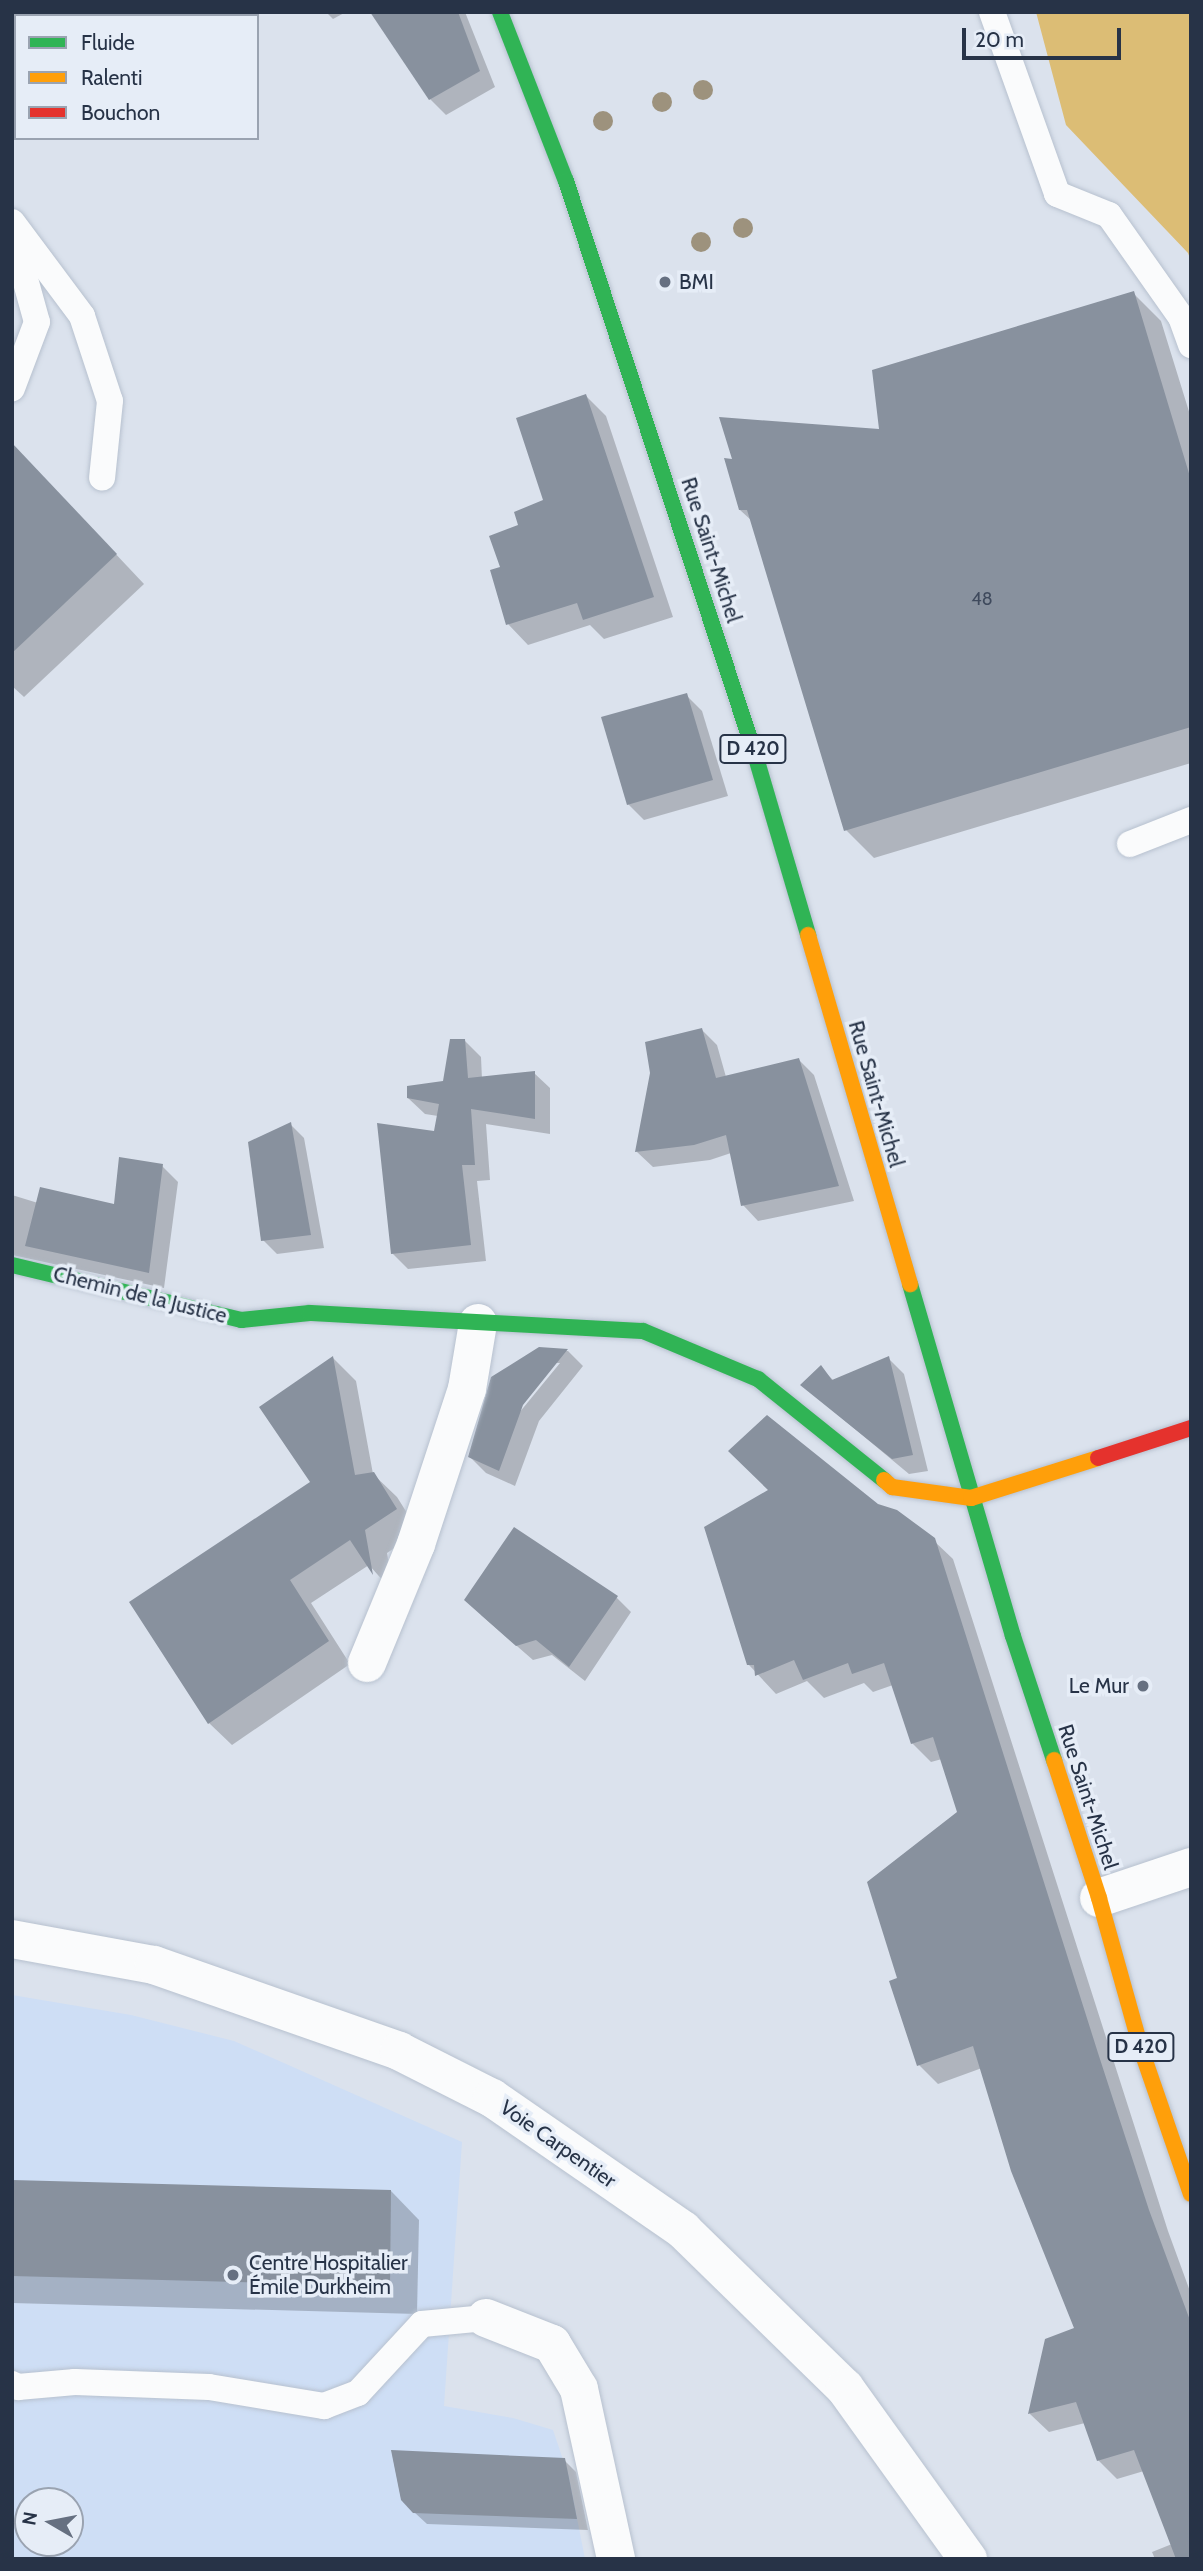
<!DOCTYPE html>
<html>
<head>
<meta charset="utf-8">
<style>
	body { margin:0 }
	#map { position:relative; width:1203px; height:2571px; overflow:hidden; background:#dbe2ed; font-family:Cabin,sans-serif }
	div>[style] { position:absolute }
	.built>* { inset:0; background:#cedef5 }
	.forest>* { inset:0; background:#dcbd75 }
	.shadow>* { inset:0; background:#0003 }
	.building>* { inset:0; background:#88919e }
	.roads { filter:drop-shadow(0 0 2px #b7c1cf) drop-shadow(0 0 2px #b7c1cf) }
	.lane>* { height:26px; margin:-13px; padding:0 13px; transform-origin:13px; border-radius:13px; background:#fafbfc }
	.street>* { height:38px; margin:-19px; padding:0 19px; transform-origin:19px; border-radius:19px; background:#fafbfc }
	.fast>* { height:16px; margin:-8px; padding:0 8px; transform-origin:8px; border-radius:8px; background:#30b455 }
	.slow>* { height:16px; margin:-8px; padding:0 8px; transform-origin:8px; border-radius:8px; background:#ff9f0a }
	.jam>* { height:16px; margin:-8px; padding:0 8px; transform-origin:8px; border-radius:8px; background:#e5322d }
	.trees>* { width:20px; height:20px; margin:-10px; border-radius:50%; background:#9d927d }
	.dots>* { width:19px; height:19px; translate:-50% -50%; box-sizing:border-box; border:4px solid #e6edf7; border-radius:50% }
	span { translate:-50% -50%; white-space:nowrap; text-align:center; line-height:1.15; -webkit-text-stroke:7px #e6edf7; paint-order:stroke }
	.number-label { font-size:18px; color:#3f4a5d }
	.number-label span { -webkit-text-stroke-width:0 }
	.shield-label span { padding:2px 5px; background:#e6edf7; border:2px solid; border-radius:5px; -webkit-text-stroke-width:0 }
	.shield-label { font-size:19px; color:#273347; font-weight:700 }
	.poi-label { font-size:21px; color:#273347 }
	.left { translate:0 -50%; text-align:left }
	.right { translate:-100% -50%; text-align:right }
	.street-label { font-size:21px; color:#273347 }
	.frame { position:absolute; inset:0; border:14px solid #273347; pointer-events:none }
	.legend { position:absolute; left:14px; top:14px; width:245px; height:126px; box-sizing:border-box; background:#e6edf7; border:2px solid #9aa3b1; margin:0; padding:9px 12px; list-style:none; font-size:21px; color:#273347 }
	.legend li { display:flex; align-items:center; gap:14px; height:35px }
	.legend b { width:35px; border:2px solid #9aa3b1 }
	.north { position:absolute; left:14px; top:2487px; width:70px; height:70px; box-sizing:border-box; background:#e6edf7; border:2px solid #9aa3b1; border-radius:50%; rotate:280deg; font-size:19px; font-weight:700; line-height:28px; text-align:center; color:#273347 }
	.north::after { content:''; display:block; margin:auto; width:24px; height:32px; background:#667081; clip-path:polygon(50% 0,100% 100%,50% 72%,0 100%) }
	.scale { position:absolute; left:962px; top:28px; width:159px; height:32px; box-sizing:border-box; border:4px solid #273347; border-top:0; padding-left:9px; font-size:21px; line-height:24px; white-space:nowrap; color:#273347; -webkit-text-stroke:5px #e6edf7; paint-order:stroke }
</style>
</head>
<body>
<div id="map">
	<div class="built">
		<i style="clip-path:polygon(evenodd,12px 1995px,131px 2015px,234px 2041px,462px 2142px,444px 2406px,513px 2418px,553px 2430px,569px 2477px,585px 2559px,12px 2559px,12px 1995px,28px 2501px,70px 2501px,70px 2543px,28px 2543px,28px 2501px)"></i>
	</div>
	<div class="forest">
		<i style="clip-path:polygon(1036px 12px,1191px 12px,1191px 261px,1188px 253px,1066px 125px)"></i>
	</div>
	<div class="shadow">
		<i style="clip-path:polygon(326px 12px,346px 12px,333px 19px)"></i>
		<i style="clip-path:polygon(372px 12px,465px 12px,495px 87px,446px 115px,430px 99px)"></i>
		<i style="clip-path:polygon(1133px 293px,1161px 321px,1191px 418px,1191px 763px,874px 858px,846px 830px,752px 521px,740px 510px)"></i>
		<i style="clip-path:polygon(586px 396px,606px 416px,673px 617px,604px 639px,590px 625px,528px 645px,508px 624px,502px 568px,521px 526px,546px 501px)"></i>
		<i style="clip-path:polygon(12px 444px,144px 584px,24px 697px,12px 686px)"></i>
		<i style="clip-path:polygon(686px 695px,702px 711px,728px 796px,644px 820px,628px 804px)"></i>
		<i style="clip-path:polygon(702px 1030px,717px 1045px,726px 1077px,799px 1060px,814px 1075px,854px 1201px,758px 1221px,743px 1205px,731px 1153px,710px 1160px,653px 1167px,637px 1152px)"></i>
		<i style="clip-path:polygon(465px 1041px,481px 1057px,482px 1079px,534px 1073px,550px 1088px,550px 1134px,486px 1124px,490px 1180px,477px 1181px,486px 1261px,408px 1269px,392px 1253px,435px 1133px,438px 1116px,425px 1114px,408px 1098px,444px 1083px)"></i>
		<i style="clip-path:polygon(290px 1124px,304px 1138px,324px 1248px,277px 1254px,263px 1240px)"></i>
		<i style="clip-path:polygon(162px 1166px,178px 1182px,164px 1288px,12px 1255px,12px 1195px,38px 1203px,115px 1206px)"></i>
		<i style="clip-path:polygon(evenodd,539px 1349px,568px 1351px,583px 1366px,539px 1421px,515px 1486px,486px 1473px,470px 1457px,539px 1349px,555px 1363px,560px 1363px,519px 1413px,517px 1411px,555px 1363px)"></i>
		<i style="clip-path:polygon(333px 1358px,356px 1381px,373px 1474px,397px 1497px,419px 1532px,387px 1553px,394px 1593px,369px 1565px,311px 1603px,350px 1664px,232px 1745px,209px 1723px,312px 1482px)"></i>
		<i style="clip-path:polygon(888px 1358px,904px 1374px,928px 1471px,909px 1474px,802px 1385px,821px 1368px,834px 1381px)"></i>
		<i style="clip-path:polygon(877px 1506px,933px 1540px,953px 1559px,1168px 2231px,1191px 2294px,1191px 2559px,1155px 2559px,1152px 2552px,1172px 2544px,1144px 2471px,1117px 2479px,1098px 2460px,1085px 2423px,1049px 2432px,1030px 2414px,1046px 2340px,1076px 2328px,982px 2068px,938px 2084px,919px 2065px,899px 1979px,959px 1812px,942px 1759px,931px 1762px,912px 1743px,893px 1685px,873px 1692px,864px 1683px,824px 1698px,807px 1681px,776px 1694px,749px 1665px)"></i>
		<i style="clip-path:polygon(616px 1597px,631px 1612px,585px 1681px,552px 1655px,533px 1660px,481px 1615px)"></i>
		<i style="clip-path:polygon(12px 2182px,391px 2191px,419px 2220px,417px 2314px,12px 2303px)"></i>
		<i style="clip-path:polygon(564px 2460px,576px 2472px,588px 2530px,427px 2524px,414px 2512px)"></i>
	</div>
	<div class="building">
		<i style="clip-path:polygon(370px 12px,458px 12px,480px 71px,429px 100px)"></i>
		<i style="clip-path:polygon(1134px 291px,1191px 480px,1191px 727px,844px 831px,747px 510px,739px 510px,724px 458px,732px 459px,719px 417px,879px 429px,872px 370px)"></i>
		<i style="clip-path:polygon(586px 394px,654px 597px,583px 620px,577px 603px,506px 625px,490px 570px,500px 567px,489px 536px,518px 525px,514px 512px,543px 500px,516px 418px)"></i>
		<i style="clip-path:polygon(12px 443px,117px 554px,12px 653px)"></i>
		<i style="clip-path:polygon(687px 693px,713px 780px,627px 805px,601px 717px)"></i>
		<i style="clip-path:polygon(702px 1028px,716px 1078px,799px 1058px,839px 1186px,741px 1206px,726px 1135px,694px 1145px,635px 1152px,650px 1073px,645px 1042px)"></i>
		<i style="clip-path:polygon(450px 1039px,465px 1039px,468px 1078px,535px 1071px,535px 1119px,471px 1109px,475px 1165px,462px 1165px,471px 1245px,391px 1254px,377px 1123px,434px 1131px,439px 1104px,407px 1098px,407px 1086px,443px 1081px)"></i>
		<i style="clip-path:polygon(291px 1122px,311px 1235px,261px 1241px,248px 1142px)"></i>
		<i style="clip-path:polygon(119px 1157px,163px 1164px,149px 1273px,25px 1246px,40px 1187px,114px 1204px)"></i>
		<i style="clip-path:polygon(539px 1347px,568px 1349px,523px 1405px,499px 1471px,468px 1457px,491px 1377px)"></i>
		<i style="clip-path:polygon(333px 1356px,355px 1475px,374px 1472px,397px 1509px,365px 1530px,373px 1575px,350px 1540px,290px 1580px,329px 1641px,208px 1724px,129px 1602px,310px 1482px,259px 1407px)"></i>
		<i style="clip-path:polygon(889px 1356px,913px 1455px,892px 1459px,800px 1385px,821px 1365px,832px 1380px)"></i>
		<i style="clip-path:polygon(767px 1415px,878px 1504px,897px 1510px,935px 1538px,1098px 2053px,1149px 2210px,1191px 2323px,1191px 2559px,1176px 2559px,1134px 2450px,1097px 2461px,1076px 2402px,1028px 2414px,1045px 2339px,1074px 2328px,1011px 2171px,973px 2046px,917px 2066px,889px 1981px,897px 1978px,867px 1882px,957px 1812px,933px 1737px,911px 1744px,884px 1663px,852px 1674px,848px 1663px,803px 1680px,794px 1660px,755px 1676px,754px 1665px,747px 1665px,704px 1527px,768px 1490px,728px 1451px)"></i>
		<i style="clip-path:polygon(514px 1527px,618px 1596px,569px 1667px,536px 1640px,516px 1646px,464px 1600px)"></i>
		<i style="clip-path:polygon(12px 2180px,391px 2190px,390px 2286px,12px 2276px)"></i>
		<i style="clip-path:polygon(391px 2450px,565px 2458px,577px 2519px,413px 2513px,401px 2500px)"></i>
	</div>
	<div class="roads">
		<div class="lane">
			<i style="left:992px;top:12px;width:193px;rotate:70.3deg"></i>
			<i style="left:1057px;top:194px;width:56px;rotate:22deg"></i>
			<i style="left:1109px;top:215px;width:125px;rotate:54.8deg"></i>
			<i style="left:1181px;top:317px;width:30px;rotate:70deg"></i>
			<i style="left:12px;top:222px;width:117px;rotate:53.3deg"></i>
			<i style="left:82px;top:316px;width:89px;rotate:71.8deg"></i>
			<i style="left:110px;top:401px;width:77px;rotate:95.9deg"></i>
			<i style="left:12px;top:232px;width:93px;rotate:74.5deg"></i>
			<i style="left:37px;top:322px;width:71px;rotate:110.7deg"></i>
			<i style="left:1130px;top:844px;width:66px;rotate:-21.5deg"></i>
			<i style="left:12px;top:2384px;width:7px;rotate:27deg"></i>
			<i style="left:18px;top:2387px;width:57px;rotate:-5deg"></i>
			<i style="left:75px;top:2382px;width:134px;rotate:2.1deg"></i>
			<i style="left:209px;top:2387px;width:117px;rotate:9.4deg"></i>
			<i style="left:324px;top:2406px;width:36px;rotate:-21deg"></i>
			<i style="left:358px;top:2393px;width:94px;rotate:-47.2deg"></i>
			<i style="left:422px;top:2324px;width:64px;rotate:-5.4deg"></i>
		</div>
		<div class="street">
			<i style="left:367px;top:1663px;width:129px;rotate:-67.6deg"></i>
			<i style="left:416px;top:1544px;width:163px;rotate:-71.8deg"></i>
			<i style="left:467px;top:1389px;width:67px;rotate:-80.5deg"></i>
			<i style="left:1099px;top:1898px;width:97px;rotate:-18.6deg"></i>
			<i style="left:12px;top:1939px;width:144px;rotate:10.4deg"></i>
			<i style="left:154px;top:1965px;width:260px;rotate:19.3deg"></i>
			<i style="left:399px;top:2051px;width:104px;rotate:26.8deg"></i>
			<i style="left:492px;top:2098px;width:232px;rotate:34.6deg"></i>
			<i style="left:683px;top:2230px;width:226px;rotate:44.3deg"></i>
			<i style="left:845px;top:2388px;width:211px;rotate:54.3deg"></i>
			<i style="left:486px;top:2318px;width:71px;rotate:21.5deg"></i>
			<i style="left:552px;top:2344px;width:52px;rotate:59deg"></i>
			<i style="left:579px;top:2389px;width:174px;rotate:77.7deg"></i>
		</div>
		<div class="fast">
			<i style="left:500px;top:12px;width:181px;rotate:68.7deg"></i>
			<i style="left:566px;top:181px;width:600px;rotate:71.75deg"></i>
			<i style="left:754px;top:751px;width:192px;rotate:73.6deg"></i>
			<i style="left:12px;top:1265px;width:236px;rotate:13.5deg"></i>
			<i style="left:241px;top:1320px;width:69px;rotate:-5.8deg"></i>
			<i style="left:310px;top:1313px;width:333px;rotate:3.1deg"></i>
			<i style="left:643px;top:1331px;width:125px;rotate:22.7deg"></i>
			<i style="left:758px;top:1379px;width:161px;rotate:38.7deg"></i>
			<i style="left:910px;top:1284px;width:367px;rotate:73.7deg"></i>
			<i style="left:1013px;top:1636px;width:131px;rotate:71.7deg"></i>
		</div>
		<div class="slow">
			<i style="left:808px;top:935px;width:364px;rotate:73.7deg"></i>
			<i style="left:884px;top:1480px;width:11px;rotate:41deg"></i>
			<i style="left:892px;top:1487px;width:80px;rotate:7.9deg"></i>
			<i style="left:971px;top:1498px;width:133px;rotate:-17.5deg"></i>
			<i style="left:1054px;top:1760px;width:145px;rotate:71.9deg"></i>
			<i style="left:1099px;top:1898px;width:160px;rotate:74.4deg"></i>
			<i style="left:1142px;top:2052px;width:150px;rotate:71deg"></i>
		</div>
		<div class="jam">
			<i style="left:1098px;top:1458px;width:98px;rotate:-17.9deg"></i>
		</div>
	</div>
	<div class="trees">
		<i style="left:703px;top:90px"></i>
		<i style="left:662px;top:102px"></i>
		<i style="left:603px;top:121px"></i>
		<i style="left:743px;top:228px"></i>
		<i style="left:701px;top:242px"></i>
	</div>
	<div class="dots">
		<i style="left:665px;top:282px;background:#667081"></i>
		<i style="left:1143px;top:1686px;background:#667081"></i>
		<i style="left:233px;top:2275px;background:#667081"></i>
	</div>
	<div class="number-label">
		<span style="left:982px;top:599px">48</span>
	</div>
	<div class="shield-label">
		<span style="left:753px;top:749px">D 420</span>
		<span style="left:1141px;top:2047px">D 420</span>
	</div>
	<div class="poi-label">
		<span class="left" style="left:679px;top:282px">BMI</span>
		<span class="right" style="left:1129px;top:1686px">Le Mur</span>
		<span class="left" style="left:249px;top:2275px">Centre Hospitalier<br>Émile Durkheim</span>
	</div>
	<div class="street-label">
		<span style="left:711px;top:550px;rotate:72deg">Rue Saint-Michel</span>
		<span style="left:876px;top:1094px;rotate:74deg">Rue Saint-Michel</span>
		<span style="left:140px;top:1295px;rotate:14deg">Chemin de la Justice</span>
		<span style="left:1088px;top:1797px;rotate:72deg">Rue Saint-Michel</span>
		<span style="left:558px;top:2144px;rotate:35deg">Voie Carpentier</span>
	</div>
	<div class="frame"></div>
	<ul class="legend">
	<li><b style="height:9px;background:#30b455"></b>Fluide</li>
	<li><b style="height:9px;background:#ff9f0a"></b>Ralenti</li>
	<li><b style="height:9px;background:#e5322d"></b>Bouchon</li>
	</ul>
	<div class="north">N</div>
	<div class="scale">20 m</div>
</div>
</body>
</html>
